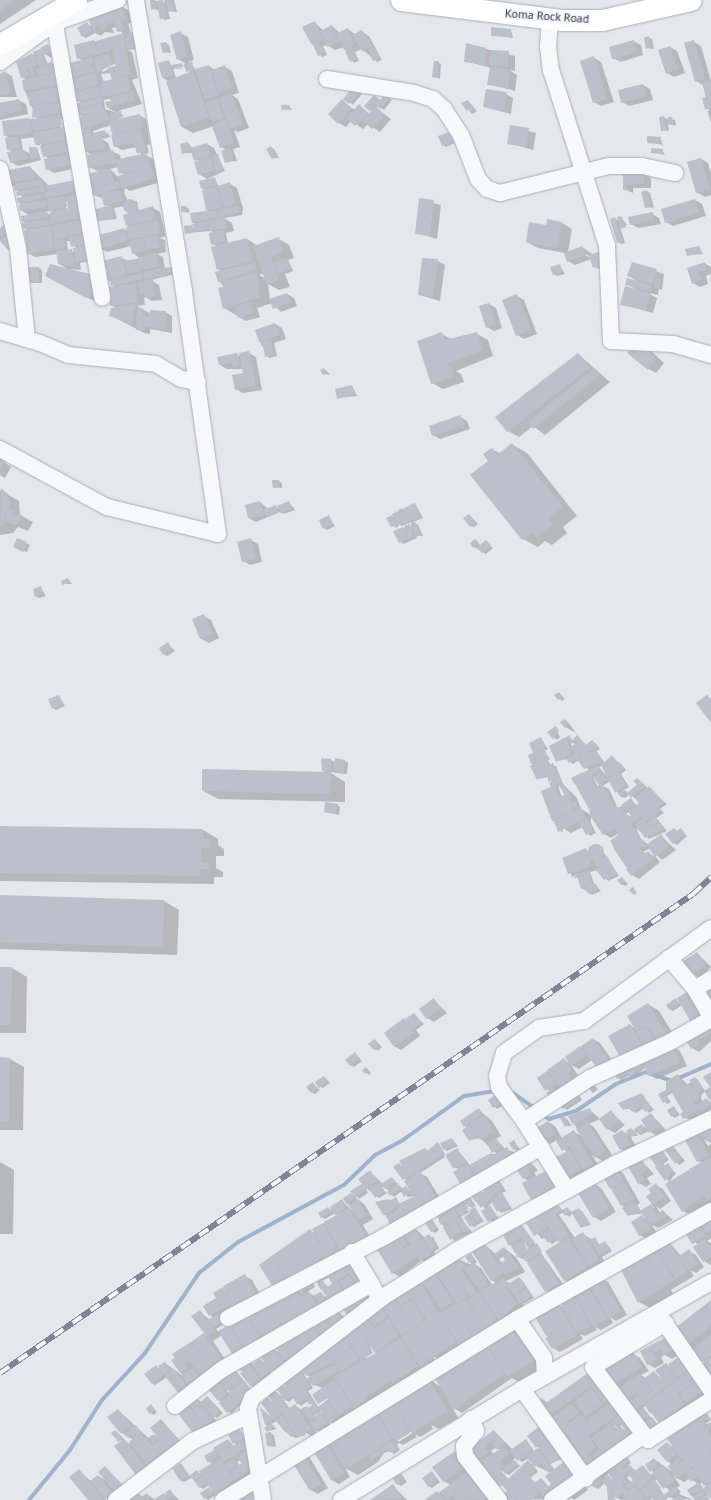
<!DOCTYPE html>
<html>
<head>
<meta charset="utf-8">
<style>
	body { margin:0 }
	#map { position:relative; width:711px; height:1500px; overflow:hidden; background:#e4e7ec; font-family:"PT Sans",sans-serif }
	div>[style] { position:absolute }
	.shadow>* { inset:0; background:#0003 }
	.stream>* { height:4px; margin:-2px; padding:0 2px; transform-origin:2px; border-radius:2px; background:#9fb4cc }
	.building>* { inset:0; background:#bbc0ca }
	.round { border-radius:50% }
	.roads { filter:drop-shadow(0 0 1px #a9aeb7) drop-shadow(0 0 1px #a9aeb7) }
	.minor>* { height:16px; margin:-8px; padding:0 8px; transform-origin:8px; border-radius:8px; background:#f7f8fa }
	.major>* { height:21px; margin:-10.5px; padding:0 10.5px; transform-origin:10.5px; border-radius:10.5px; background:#fff }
	.rail>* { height:5.5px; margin-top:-2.75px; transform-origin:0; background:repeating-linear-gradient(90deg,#f4f6f9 0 11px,#7d8696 0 22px); box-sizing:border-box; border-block:1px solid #7d8696 }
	span { translate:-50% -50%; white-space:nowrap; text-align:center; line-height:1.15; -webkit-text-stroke:4px #f4f6f9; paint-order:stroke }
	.street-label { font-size:12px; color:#2b3445 }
</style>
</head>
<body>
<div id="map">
	<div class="shadow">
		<i style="clip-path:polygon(0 0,36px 0,0 24px)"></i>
		<i style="clip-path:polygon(151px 0,166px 3px,165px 0,174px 0,177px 12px,168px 11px,170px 19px,164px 20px,159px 10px,152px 9px)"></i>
		<i style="clip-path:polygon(evenodd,121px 6px,128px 10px,133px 22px,128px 24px,131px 33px,136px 35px,138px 49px,128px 50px,132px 52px,138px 78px,132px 80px,142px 104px,118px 111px,124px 116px,115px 120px,139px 115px,146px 119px,150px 144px,147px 145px,149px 153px,144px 154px,153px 159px,161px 182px,130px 191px,125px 188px,124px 193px,128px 201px,137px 201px,139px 212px,153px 208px,160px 212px,166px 236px,160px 238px,165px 240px,166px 252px,157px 254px,163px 257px,165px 269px,175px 274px,151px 280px,159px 285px,162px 300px,152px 301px,144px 296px,145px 305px,137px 306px,151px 314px,165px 312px,172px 316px,172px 333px,150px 329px,150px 334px,144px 333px,110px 315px,117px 308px,111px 305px,116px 287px,108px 280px,109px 271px,105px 269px,122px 258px,129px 261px,143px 261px,133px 253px,131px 246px,107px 252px,100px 248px,124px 229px,128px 231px,129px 215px,126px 206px,114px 208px,117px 219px,97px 221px,94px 211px,108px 207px,104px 199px,94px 195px,89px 175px,99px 172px,90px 167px,92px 155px,85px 151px,82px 117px,77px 105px,81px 104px,72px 92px,75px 80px,71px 78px,82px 60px,78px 58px,94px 42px,124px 35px,117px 27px,112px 28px,114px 33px,105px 32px,101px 36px,95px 33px,86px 38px,83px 36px,87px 24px,93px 27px,121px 6px,118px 62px,119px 64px,102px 72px,102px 69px,118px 62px,121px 6px,111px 73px,114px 82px,104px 82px,101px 74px,111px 73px,121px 6px,109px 99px,114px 101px,108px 108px,118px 113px,105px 109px,104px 100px,109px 99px,121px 6px,111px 125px,115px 146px,122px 150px,137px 147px,142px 155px,121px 160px,120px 155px,111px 151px,108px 143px,102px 139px,110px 137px,108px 133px,94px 134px,93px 131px,111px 125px,121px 6px,118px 167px,124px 175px,118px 177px,110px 169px,118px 167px)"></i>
		<i style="clip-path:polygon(315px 23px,324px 31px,332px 26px,340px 33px,348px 29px,356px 35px,362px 32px,369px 36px,382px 60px,377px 62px,362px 49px,355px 52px,359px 61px,354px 63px,344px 47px,335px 50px,327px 45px,323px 46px,327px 55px,322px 57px,312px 44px)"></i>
		<i style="clip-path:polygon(511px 30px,513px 38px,493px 35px)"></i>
		<i style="clip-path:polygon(180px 33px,188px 37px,194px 60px,189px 61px,196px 70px,209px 66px,215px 70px,225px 67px,232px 71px,239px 93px,232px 95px,238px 99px,249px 128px,238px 132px,234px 130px,240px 147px,233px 149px,237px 161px,226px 162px,227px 150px,221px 147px,214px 126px,193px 133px,182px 127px,169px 81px,163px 78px,168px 61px,172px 66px,184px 69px,173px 68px,176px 78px,191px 73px,181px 64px,186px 67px,185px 63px,178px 59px)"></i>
		<i style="clip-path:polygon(649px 38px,652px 39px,654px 49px,647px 48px)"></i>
		<i style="clip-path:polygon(633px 41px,641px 45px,643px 55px,621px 62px,613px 58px)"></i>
		<i style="clip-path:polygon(694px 42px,701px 46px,711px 81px,711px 120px,703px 85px,696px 81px)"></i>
		<i style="clip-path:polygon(166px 43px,169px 45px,171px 53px,164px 52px)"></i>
		<i style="clip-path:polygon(evenodd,48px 46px,55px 60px,43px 53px,48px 64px,55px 64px,57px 73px,53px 74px,61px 79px,67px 117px,62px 118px,67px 120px,77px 168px,54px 173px,47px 169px,50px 159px,44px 156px,41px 143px,39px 146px,36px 144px,35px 137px,21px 139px,23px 150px,31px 154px,37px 148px,41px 160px,18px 166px,11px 162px,13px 152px,8px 149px,10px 138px,6px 136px,4px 122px,37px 119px,25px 91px,27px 80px,22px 77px,18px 63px,40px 51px,44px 53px,48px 46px,60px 119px,62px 119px,64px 133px,61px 133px,60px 119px)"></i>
		<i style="clip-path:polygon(670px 47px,677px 51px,685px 73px,674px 77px,667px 73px)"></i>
		<i style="clip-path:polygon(486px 49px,515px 56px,515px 71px,509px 70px,517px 75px,515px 91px,489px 84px,491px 68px,465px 61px)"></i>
		<i style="clip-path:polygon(594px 58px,601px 62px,614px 102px,601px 106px,594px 102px)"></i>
		<i style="clip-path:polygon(438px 62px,441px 64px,440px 79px,433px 76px)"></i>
		<i style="clip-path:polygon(5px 72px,12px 76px,17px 97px,0 97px,0 75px)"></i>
		<i style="clip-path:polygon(643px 85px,650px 89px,653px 100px,629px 106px,622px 102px)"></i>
		<i style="clip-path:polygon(357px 89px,362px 94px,353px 105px,345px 98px)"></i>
		<i style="clip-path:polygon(506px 94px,513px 98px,511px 114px,484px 107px)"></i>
		<i style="clip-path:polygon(388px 97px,392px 100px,384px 110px,378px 106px,376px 108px,391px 119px,380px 132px,368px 124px,363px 129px,351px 121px,346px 127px,339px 123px,342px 101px,355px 110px,359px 106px,370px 114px,372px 111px,366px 106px)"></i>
		<i style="clip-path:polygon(18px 100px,26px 104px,28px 114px,0 120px,0 103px)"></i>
		<i style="clip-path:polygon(468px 101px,477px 111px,472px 114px,464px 104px)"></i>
		<i style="clip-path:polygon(289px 106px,292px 110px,283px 109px)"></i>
		<i style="clip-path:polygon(664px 118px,675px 120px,676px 126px,668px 123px,669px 131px,662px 130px)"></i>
		<i style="clip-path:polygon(511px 126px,536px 133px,533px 150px,509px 143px)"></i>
		<i style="clip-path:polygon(449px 133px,455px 143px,446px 147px,443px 145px)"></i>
		<i style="clip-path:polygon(660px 138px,663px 145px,648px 142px)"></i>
		<i style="clip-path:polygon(188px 143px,192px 148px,207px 144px,214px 148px,225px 171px,207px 179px,199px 174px,199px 162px,193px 153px,183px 153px)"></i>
		<i style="clip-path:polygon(271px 148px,274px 149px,279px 158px,273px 158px)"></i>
		<i style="clip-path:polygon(662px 150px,665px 155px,652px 152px)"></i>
		<i style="clip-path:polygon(701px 159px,708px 163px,711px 174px,711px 195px,705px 197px,698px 193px)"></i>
		<i style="clip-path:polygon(evenodd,30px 167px,49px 186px,75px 181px,88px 246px,83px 246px,90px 261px,80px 263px,81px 270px,68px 269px,59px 264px,58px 254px,35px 257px,28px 253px,28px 230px,24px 228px,27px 224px,23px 221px,30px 216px,21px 210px,23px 205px,19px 202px,23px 198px,15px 187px,7px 183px,4px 172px,30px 167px,64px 201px,67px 201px,69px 213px,67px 214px,64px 201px,30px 167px,50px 211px,54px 213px,51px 215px,45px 212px,50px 211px,30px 167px,67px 241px,71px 241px,77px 249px,75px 252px,68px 251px,67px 241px)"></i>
		<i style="clip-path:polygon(644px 174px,651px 178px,651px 188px,633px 188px,633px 193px,624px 189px,624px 175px)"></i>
		<i style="clip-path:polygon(evenodd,215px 179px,220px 189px,230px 184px,237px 188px,243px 208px,242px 215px,224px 218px,232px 223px,234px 231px,226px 233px,228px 244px,247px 239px,258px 246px,279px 239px,289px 245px,294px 258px,288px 260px,293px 271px,285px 274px,290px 287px,279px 290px,268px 284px,270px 300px,287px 294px,294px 298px,297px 306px,281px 312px,272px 303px,257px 308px,260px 317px,246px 321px,224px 308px,225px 288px,219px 281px,222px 272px,218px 269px,217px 246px,212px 244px,215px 233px,211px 231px,186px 233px,196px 225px,193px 222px,208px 212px,203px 191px,206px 190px,202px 188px,215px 179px,264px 273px,266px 279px,259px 275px,264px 273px)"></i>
		<i style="clip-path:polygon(647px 191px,650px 193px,654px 208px,646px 207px)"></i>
		<i style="clip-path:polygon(421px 200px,441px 205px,437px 239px,417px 233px)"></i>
		<i style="clip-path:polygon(695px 200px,702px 204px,706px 216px,673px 226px,666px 222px)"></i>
		<i style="clip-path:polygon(186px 207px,189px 209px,189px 213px,182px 211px)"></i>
		<i style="clip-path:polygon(652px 214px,659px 218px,661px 224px,638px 228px,631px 224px)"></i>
		<i style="clip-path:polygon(621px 217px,627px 225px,620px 227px,625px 243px,622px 244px,618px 242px,615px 219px,620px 221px)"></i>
		<i style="clip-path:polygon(562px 223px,572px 229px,568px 252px,582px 247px,608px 265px,597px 269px,591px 257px,581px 251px,591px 259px,575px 265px,568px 261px,565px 253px,538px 248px,527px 242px,547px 227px)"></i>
		<i style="clip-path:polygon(5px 226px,13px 252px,0 240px,0 230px)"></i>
		<i style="clip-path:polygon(699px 247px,703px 254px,688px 255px)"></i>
		<i style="clip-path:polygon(438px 261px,445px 265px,440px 301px,419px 295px)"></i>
		<i style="clip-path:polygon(633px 263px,664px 274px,662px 290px,659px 289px,658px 295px,648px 293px,657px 298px,653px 313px,621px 304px,635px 289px,627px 284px,637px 281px,629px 276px)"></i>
		<i style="clip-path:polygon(704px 263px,711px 267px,711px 274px,706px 276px,708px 284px,700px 287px,693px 283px,688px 268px)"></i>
		<i style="clip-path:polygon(51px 266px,100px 281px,98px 303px,57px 282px)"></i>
		<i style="clip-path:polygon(560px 266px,565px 274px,557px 276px,554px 274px)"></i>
		<i style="clip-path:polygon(39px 268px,42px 270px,42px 283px,32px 283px,29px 282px)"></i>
		<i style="clip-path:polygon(517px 296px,524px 300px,537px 334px,524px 339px,517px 335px)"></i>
		<i style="clip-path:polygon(489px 304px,496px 308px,502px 328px,494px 331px,487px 327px)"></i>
		<i style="clip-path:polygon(275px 324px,282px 328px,286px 339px,274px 343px,277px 356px,269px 358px,260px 342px)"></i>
		<i style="clip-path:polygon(442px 334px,451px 339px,477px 334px,488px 340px,493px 356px,456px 371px,461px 374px,464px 382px,443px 389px,432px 383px)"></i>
		<i style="clip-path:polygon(649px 349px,664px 363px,656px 373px,649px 369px)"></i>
		<i style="clip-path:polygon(249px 353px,256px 357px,262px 390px,243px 393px,236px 389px,244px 369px,227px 369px,220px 365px,237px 354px,241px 357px)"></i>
		<i style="clip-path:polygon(578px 354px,610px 382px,545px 435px,533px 426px,519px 437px,508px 431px)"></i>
		<i style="clip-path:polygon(324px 369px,327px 371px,330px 375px,324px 374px)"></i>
		<i style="clip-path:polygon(352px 386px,357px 396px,338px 398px)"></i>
		<i style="clip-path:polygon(460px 417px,467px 421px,470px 429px,440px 439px,433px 435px)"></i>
		<i style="clip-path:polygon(513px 445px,527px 453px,577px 516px,563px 527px,567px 533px,552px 545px,545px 541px,538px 547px,523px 539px,490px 461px,492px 449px,501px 454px)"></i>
		<i style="clip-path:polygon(0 454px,8px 458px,5px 463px,11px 467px,5px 478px,0 475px)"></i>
		<i style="clip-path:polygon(278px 481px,282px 483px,282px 488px,274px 487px)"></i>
		<i style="clip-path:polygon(0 490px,19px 501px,20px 515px,33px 522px,28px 531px,18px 527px,13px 533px,0 535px)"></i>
		<i style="clip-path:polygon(260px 502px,268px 509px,275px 507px,280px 509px,289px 502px,295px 510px,284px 514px,280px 512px,256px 522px,249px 518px)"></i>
		<i style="clip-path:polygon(415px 504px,423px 518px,413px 522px,418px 525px,423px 536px,415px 535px,417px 538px,403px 544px,395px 532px,409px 526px,413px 528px,411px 522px,402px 526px,397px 523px,399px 526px,395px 528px,392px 516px,397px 519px,394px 514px,409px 508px,413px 510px)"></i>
		<i style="clip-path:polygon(469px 515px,478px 524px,474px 527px,471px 526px)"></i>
		<i style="clip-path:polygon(328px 517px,335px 526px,327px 530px,324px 528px)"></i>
		<i style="clip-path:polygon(17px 539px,30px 545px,27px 552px,17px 548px)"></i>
		<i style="clip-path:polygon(251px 540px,258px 544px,262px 562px,250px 565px,243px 561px)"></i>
		<i style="clip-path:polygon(475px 540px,481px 546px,486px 541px,493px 548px,486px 554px,474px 547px)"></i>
		<i style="clip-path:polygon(68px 579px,72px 584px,63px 584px)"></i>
		<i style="clip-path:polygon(41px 588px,46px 596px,39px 598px,36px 596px)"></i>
		<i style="clip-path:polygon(204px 616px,211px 620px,219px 638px,209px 643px,201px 639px,193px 620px)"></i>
		<i style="clip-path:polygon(168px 644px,175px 651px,167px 656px,164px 654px)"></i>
		<i style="clip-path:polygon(559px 693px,565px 699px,562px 701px,556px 695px)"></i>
		<i style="clip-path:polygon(59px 696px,65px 706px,56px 710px,53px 708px)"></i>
		<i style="clip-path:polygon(565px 720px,568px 722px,576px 733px,565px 727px)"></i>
		<i style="clip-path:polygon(556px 728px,560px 737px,557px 740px,554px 738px)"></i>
		<i style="clip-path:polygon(evenodd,569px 736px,573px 740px,577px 737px,587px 746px,592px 742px,595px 743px,600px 749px,596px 751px,605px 763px,612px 757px,622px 765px,626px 770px,621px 774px,629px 787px,624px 790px,628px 793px,640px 782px,667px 804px,660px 809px,664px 813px,656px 818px,667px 831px,649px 839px,636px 828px,641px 839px,649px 845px,661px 836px,676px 850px,662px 860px,650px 848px,643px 852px,655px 856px,660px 862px,639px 879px,632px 875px,614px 849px,619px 833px,611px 838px,604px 834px,591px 816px,591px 823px,596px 833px,590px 836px,583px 827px,571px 833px,563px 828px,562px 833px,553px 820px,552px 782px,548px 777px,538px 779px,532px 763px,541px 739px,548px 749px,544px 751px,550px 759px,548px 760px,551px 766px,556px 766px,563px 784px,577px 798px,581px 809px,591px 815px,592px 810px,573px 779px,590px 771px,579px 760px,573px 764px,567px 759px,557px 761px,550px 747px,569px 736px,570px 742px,578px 744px,572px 747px,570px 742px,569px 736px,540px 762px,547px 770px,544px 772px,540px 762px,569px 736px,603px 765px,608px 771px,607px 777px,599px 767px,603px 765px,569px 736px,593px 777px,594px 777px,602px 785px,598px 787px,593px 777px,569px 736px,610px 781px,621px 797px,625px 798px,630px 794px,640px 803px,637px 806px,631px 800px,618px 809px,609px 789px,603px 786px,610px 781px,569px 736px,560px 785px,568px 795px,562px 798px,558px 786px,560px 785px,569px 736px,629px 812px,636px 820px,626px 814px,629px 812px)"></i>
		<i style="clip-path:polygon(336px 759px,348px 762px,347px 774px,329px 772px,345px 782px,345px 802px,218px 799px,203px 791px,327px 773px,323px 771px,331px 760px,335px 762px)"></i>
		<i style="clip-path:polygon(337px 805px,340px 807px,339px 815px,325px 812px)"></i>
		<i style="clip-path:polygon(0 827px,203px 830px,218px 839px,218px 845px,224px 849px,224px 856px,216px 856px,216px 868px,223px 872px,223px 877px,214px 877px,214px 884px,0 881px)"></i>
		<i style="clip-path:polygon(681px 830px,687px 836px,677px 845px,674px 843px)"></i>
		<i style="clip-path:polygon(598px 844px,619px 876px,608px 881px,598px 870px,590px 872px,595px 886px,601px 891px,592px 895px,582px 888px,580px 877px,573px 878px,579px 873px,572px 877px,566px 863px,586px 850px,592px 859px,589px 847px)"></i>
		<i style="clip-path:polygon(622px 878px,628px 884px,625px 886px,621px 884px)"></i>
		<i style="clip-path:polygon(0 896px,164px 901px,179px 910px,177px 955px,0 949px)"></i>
		<i style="clip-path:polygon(697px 953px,711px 967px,700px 978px,693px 974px)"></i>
		<i style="clip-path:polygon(0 968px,12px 968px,27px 977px,26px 1033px,0 1033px)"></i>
		<i style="clip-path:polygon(434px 1000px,447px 1013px,434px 1022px,427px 1018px)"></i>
		<i style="clip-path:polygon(676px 1000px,682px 1005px,673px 1011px,670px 1009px)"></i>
		<i style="clip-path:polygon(648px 1004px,659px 1011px,680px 1045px,675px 1048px,680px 1051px,687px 1066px,657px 1079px,650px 1075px,646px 1067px,633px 1078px,630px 1075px,621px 1080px,592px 1060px,579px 1069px,571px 1065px,578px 1075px,574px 1078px,583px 1091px,578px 1094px,582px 1100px,567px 1110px,564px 1108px,538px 1078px,564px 1060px,571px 1064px,566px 1058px,593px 1039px,600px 1043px,619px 1070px,628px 1072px,630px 1025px,636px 1029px)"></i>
		<i style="clip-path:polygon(414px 1014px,424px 1024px,416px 1030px,420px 1036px,401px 1050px,394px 1046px,404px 1020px,410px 1024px)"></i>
		<i style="clip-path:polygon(707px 1026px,711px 1028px,711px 1041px,699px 1052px,692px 1048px)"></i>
		<i style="clip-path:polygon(375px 1040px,382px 1047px,378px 1051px,375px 1049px)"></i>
		<i style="clip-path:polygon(355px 1054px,362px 1061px,354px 1067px,351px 1065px)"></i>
		<i style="clip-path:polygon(0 1059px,10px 1059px,24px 1067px,23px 1130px,0 1130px)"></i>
		<i style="clip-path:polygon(366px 1068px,371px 1073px,369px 1075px,364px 1070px)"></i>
		<i style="clip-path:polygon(678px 1075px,688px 1085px,695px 1078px,698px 1080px,705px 1091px,701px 1096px,702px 1102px,707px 1100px,711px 1102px,711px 1109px,694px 1120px,684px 1118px,687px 1116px,674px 1092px,667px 1096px,671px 1102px,667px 1104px,659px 1094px,667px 1090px)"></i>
		<i style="clip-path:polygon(324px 1077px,330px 1083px,323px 1088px,320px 1087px)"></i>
		<i style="clip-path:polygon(313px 1084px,320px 1090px,315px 1094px,311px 1092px)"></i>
		<i style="clip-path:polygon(594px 1085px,598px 1089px,593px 1093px,587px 1086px)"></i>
		<i style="clip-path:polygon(641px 1094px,654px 1110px,649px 1113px,644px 1108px,636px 1113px,631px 1109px,623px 1109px)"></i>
		<i style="clip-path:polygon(489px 1100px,509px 1102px,497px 1109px)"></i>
		<i style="clip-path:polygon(674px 1107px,680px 1115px,675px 1118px,672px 1116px)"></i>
		<i style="clip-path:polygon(479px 1110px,492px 1121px,501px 1136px,496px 1139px,505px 1149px,514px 1152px,519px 1161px,484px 1180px,454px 1167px,457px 1149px,473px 1169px,491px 1154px,497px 1154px,480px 1138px,470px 1140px,468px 1128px,465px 1126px)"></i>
		<i style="clip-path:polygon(590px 1110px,600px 1119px,589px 1124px,594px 1127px,612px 1155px,603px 1161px,592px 1155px,600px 1168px,591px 1173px,585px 1169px,587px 1173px,573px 1181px,566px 1177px,567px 1153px,557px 1140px,550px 1144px,543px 1140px,548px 1122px,555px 1126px,562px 1138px,574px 1132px,583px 1137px,569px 1117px)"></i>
		<i style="clip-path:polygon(611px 1112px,625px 1125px,615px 1133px,608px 1129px)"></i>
		<i style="clip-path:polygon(651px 1114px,666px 1130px,657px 1136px,649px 1131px,641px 1135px,635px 1132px,638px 1136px,630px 1136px,637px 1148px,628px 1153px,621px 1149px,622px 1131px,631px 1136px,631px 1129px,637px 1132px,642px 1126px,648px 1129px)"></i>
		<i style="clip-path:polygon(564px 1117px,567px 1119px,572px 1126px,566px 1126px)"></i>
		<i style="clip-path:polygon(711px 1124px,711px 1143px,704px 1139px,708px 1146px,711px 1144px,711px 1205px,694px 1217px,683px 1211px,689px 1172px,694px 1175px,702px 1163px,698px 1161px,695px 1131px,705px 1137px)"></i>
		<i style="clip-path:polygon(452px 1139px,458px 1146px,447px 1151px,443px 1148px)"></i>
		<i style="clip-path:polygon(514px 1142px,520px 1149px,517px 1151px,514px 1149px)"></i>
		<i style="clip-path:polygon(evenodd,438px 1143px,445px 1157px,420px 1173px,427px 1177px,443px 1203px,387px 1216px,377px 1203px,395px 1199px,401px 1205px,416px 1196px,408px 1197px,402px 1191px,394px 1197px,389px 1192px,379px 1198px,365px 1187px,368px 1193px,359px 1199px,352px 1191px,361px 1185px,370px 1172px,383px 1184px,392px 1178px,403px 1189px,411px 1191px,399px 1164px,405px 1168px,425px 1149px,429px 1152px,436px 1148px,434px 1145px,438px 1143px,381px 1186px,387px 1189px,390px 1191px,386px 1193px,381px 1186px)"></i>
		<i style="clip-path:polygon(671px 1144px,685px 1161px,679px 1165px,665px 1148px)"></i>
		<i style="clip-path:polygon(662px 1150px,669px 1160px,663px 1164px,676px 1173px,669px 1182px,649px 1155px)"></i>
		<i style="clip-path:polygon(640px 1159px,654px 1174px,647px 1178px,651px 1184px,646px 1187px,639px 1183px,629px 1166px)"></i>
		<i style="clip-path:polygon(528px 1160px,538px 1170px,534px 1173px,537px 1177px,565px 1190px,539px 1203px,532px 1199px,528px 1181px,524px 1178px)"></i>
		<i style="clip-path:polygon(0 1162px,14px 1170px,13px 1234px,0 1234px)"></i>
		<i style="clip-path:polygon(616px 1169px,623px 1173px,640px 1203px,637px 1205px,641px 1211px,651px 1206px,654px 1208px,648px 1197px,656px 1185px,663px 1189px,671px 1201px,660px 1209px,656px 1206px,660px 1213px,663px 1211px,673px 1220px,658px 1228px,652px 1225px,657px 1233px,647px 1239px,640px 1235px,642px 1217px,648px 1220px,647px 1213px,629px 1215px,605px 1178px,595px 1184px,601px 1188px,616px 1212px,601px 1221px,594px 1217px,579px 1194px)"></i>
		<i style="clip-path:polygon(498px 1179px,506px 1191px,502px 1193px,512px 1209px,501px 1213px,493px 1201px,488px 1206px,499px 1218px,492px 1223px,486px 1209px,472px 1195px,479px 1190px,483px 1193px,486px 1192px,483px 1187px)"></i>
		<i style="clip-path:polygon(evenodd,351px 1194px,365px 1205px,373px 1219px,363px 1225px,374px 1243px,360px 1248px,371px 1283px,312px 1325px,318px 1329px,315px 1324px,336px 1309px,351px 1324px,278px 1374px,269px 1369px,272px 1374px,259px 1390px,252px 1386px,242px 1370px,249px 1361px,254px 1365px,260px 1360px,266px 1363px,273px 1349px,282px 1354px,275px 1344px,242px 1360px,222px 1335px,213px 1341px,231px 1368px,218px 1379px,220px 1382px,235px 1370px,254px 1393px,231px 1414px,208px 1387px,195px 1391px,167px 1377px,155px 1385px,152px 1383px,156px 1367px,162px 1370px,165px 1363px,183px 1376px,173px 1360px,176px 1358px,174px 1354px,205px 1333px,200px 1312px,210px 1320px,214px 1318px,210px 1315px,223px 1289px,228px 1291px,245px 1276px,252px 1280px,264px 1301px,216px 1329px,219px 1332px,229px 1326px,234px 1329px,247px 1317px,252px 1320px,250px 1315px,294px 1288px,303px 1293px,298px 1285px,312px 1281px,315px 1287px,307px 1292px,315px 1296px,321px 1293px,325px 1297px,328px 1296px,317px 1281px,322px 1273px,330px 1277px,344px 1262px,292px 1284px,261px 1265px,311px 1231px,316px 1234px,314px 1229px,338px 1216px,335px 1213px,325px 1219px,322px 1217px,320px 1213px,328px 1208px,334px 1212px,342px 1201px,355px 1213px,347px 1203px,351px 1194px,330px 1277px,334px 1285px,329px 1288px,322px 1281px,330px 1277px,351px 1194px,224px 1387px,232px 1392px,230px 1395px,224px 1387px)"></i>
		<i style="clip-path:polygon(469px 1196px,476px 1206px,473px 1207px,484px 1221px,474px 1227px,471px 1226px,466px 1217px,474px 1209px,465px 1204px,469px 1209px,462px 1208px,470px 1212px,460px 1217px,472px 1232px,454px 1241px,438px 1218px,460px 1199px,467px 1203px)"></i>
		<i style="clip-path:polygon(556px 1204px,564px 1211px,567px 1208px,573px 1213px,582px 1211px,591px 1225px,582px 1227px,573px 1213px,569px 1217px,563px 1212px,559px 1215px,575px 1238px,583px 1234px,601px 1245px,608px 1245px,612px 1251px,602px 1257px,606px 1264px,576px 1286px,565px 1280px,561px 1243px,558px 1240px,552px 1244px,545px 1237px,542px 1239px,528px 1223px,550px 1208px,556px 1211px)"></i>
		<i style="clip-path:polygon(711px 1216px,711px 1238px,707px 1241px,711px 1243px,711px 1265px,704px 1261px,694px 1247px,698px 1245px,685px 1231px)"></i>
		<i style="clip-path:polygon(431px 1218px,439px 1230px,435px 1233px,432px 1231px)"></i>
		<i style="clip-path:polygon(413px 1226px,425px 1238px,433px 1237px,439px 1248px,434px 1252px,437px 1258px,428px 1264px,422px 1260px,400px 1277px,393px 1273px,377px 1246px,399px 1232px,407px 1237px)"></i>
		<i style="clip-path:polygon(evenodd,522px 1226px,565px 1287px,553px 1295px,546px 1291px,530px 1263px,519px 1257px,505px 1236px,522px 1226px,525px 1242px,530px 1248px,527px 1250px,523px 1243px,525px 1242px)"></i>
		<i style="clip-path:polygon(668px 1241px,681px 1256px,689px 1251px,696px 1255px,704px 1267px,696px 1273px,690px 1270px,694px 1276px,671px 1290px,674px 1295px,650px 1308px,639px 1302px,644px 1256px,649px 1259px,645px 1253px)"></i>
		<i style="clip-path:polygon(evenodd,485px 1245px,496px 1254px,504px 1248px,516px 1257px,525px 1272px,506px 1281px,511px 1284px,519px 1278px,522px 1280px,534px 1298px,523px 1304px,528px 1311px,511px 1326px,500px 1320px,504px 1327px,440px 1360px,432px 1355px,435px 1361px,424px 1370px,371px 1401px,373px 1404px,337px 1426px,327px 1420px,331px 1425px,319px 1432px,315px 1430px,317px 1434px,312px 1436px,304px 1432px,306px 1435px,295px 1438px,284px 1431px,277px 1421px,271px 1424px,277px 1429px,268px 1431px,262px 1410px,276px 1420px,262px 1403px,268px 1399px,273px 1402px,266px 1393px,272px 1389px,284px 1398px,278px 1389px,283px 1386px,289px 1389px,283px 1381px,293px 1374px,298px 1376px,295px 1372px,299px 1369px,306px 1374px,302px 1367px,344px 1336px,348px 1338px,345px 1334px,359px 1323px,344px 1308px,371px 1292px,382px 1303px,379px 1305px,386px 1310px,383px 1304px,393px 1297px,399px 1300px,396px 1296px,405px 1290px,410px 1292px,408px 1288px,419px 1281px,427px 1286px,422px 1279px,460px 1260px,472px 1265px,467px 1257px,471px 1254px,477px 1262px,474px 1264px,481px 1268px,493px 1286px,497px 1283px,491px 1280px,474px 1252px,485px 1245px,504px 1256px,506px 1261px,502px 1263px,499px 1259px,504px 1256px,485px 1245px,368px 1314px,372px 1321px,365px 1317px,368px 1314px,485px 1245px,368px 1340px,377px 1354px,367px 1359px,365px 1356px,372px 1352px,368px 1340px,485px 1245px,336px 1357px,338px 1360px,327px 1364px,327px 1363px,336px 1357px,485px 1245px,346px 1371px,347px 1372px,338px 1378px,336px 1376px,346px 1371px,485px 1245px,303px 1373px,311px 1377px,308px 1380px,303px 1373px,485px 1245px,310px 1383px,322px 1388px,326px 1395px,320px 1391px,314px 1395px,318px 1402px,332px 1396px,319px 1408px,308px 1391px,313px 1388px,310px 1383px,485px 1245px,282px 1398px,289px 1402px,294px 1398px,301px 1406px,308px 1401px,314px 1406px,302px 1410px,295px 1406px,290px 1409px,282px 1398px,485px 1245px,323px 1410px,325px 1415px,321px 1413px,316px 1418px,314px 1415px,323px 1410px)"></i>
		<i style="clip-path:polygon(601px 1278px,608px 1282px,627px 1315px,616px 1321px,610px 1317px,613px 1323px,601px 1330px,595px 1327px,597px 1330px,585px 1336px,580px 1334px,583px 1339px,560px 1352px,553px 1348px,547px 1335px,559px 1305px,565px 1308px,561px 1301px,587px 1286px,594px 1290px)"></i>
		<i style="clip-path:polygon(711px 1303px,711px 1381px,705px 1363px,688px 1344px)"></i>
		<i style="clip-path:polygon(evenodd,513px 1327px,544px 1367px,519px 1382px,512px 1378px,462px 1413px,452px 1407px,458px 1418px,439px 1429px,431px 1425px,433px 1429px,420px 1437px,415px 1434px,417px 1437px,403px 1445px,399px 1443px,397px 1445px,400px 1450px,394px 1454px,390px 1451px,384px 1453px,378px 1462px,358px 1475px,345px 1468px,350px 1477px,339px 1484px,331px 1480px,326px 1443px,332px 1446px,427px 1378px,441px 1387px,486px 1346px,492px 1349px,513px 1327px,415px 1429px,416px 1431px,398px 1442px,398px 1439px,415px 1429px)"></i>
		<i style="clip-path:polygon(670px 1336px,683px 1352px,672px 1359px,665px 1355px,661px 1357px,664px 1363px,655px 1368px,648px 1364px,641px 1352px)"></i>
		<i style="clip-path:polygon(633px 1354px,640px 1358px,649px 1371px,641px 1375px,646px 1378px,657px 1375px,662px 1380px,666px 1364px,673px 1369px,682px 1357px,711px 1390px,694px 1407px,689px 1404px,691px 1408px,667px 1426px,646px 1406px,642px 1408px,659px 1426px,649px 1434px,611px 1386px)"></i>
		<i style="clip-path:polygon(evenodd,592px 1372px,599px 1376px,643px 1437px,632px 1446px,627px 1442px,633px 1450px,626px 1455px,631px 1463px,628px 1465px,636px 1471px,643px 1466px,651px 1475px,654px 1473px,646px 1465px,654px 1459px,674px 1473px,672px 1470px,676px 1467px,670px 1468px,671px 1464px,658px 1451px,667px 1444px,675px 1448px,669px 1439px,686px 1428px,691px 1430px,688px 1426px,705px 1414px,708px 1415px,711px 1420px,705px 1424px,711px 1423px,711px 1497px,706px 1494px,710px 1500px,695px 1500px,688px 1490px,698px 1484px,690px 1478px,684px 1482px,673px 1476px,680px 1485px,677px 1488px,681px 1492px,679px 1494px,694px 1500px,665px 1497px,667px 1500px,655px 1500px,655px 1497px,650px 1500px,621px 1500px,613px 1496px,616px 1500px,609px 1500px,608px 1490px,612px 1492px,605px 1483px,598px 1489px,595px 1487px,590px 1481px,593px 1479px,560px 1439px,555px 1443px,566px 1457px,550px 1464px,555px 1470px,566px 1461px,573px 1465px,587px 1483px,584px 1485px,588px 1490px,574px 1500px,569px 1496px,563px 1499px,554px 1494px,554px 1485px,546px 1476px,551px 1473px,532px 1464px,538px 1472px,530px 1478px,537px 1484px,542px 1479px,548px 1486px,541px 1493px,549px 1488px,557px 1499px,508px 1500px,504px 1495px,510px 1491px,504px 1485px,498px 1486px,470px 1449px,494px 1431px,513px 1450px,526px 1440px,535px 1452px,539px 1448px,528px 1436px,542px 1425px,554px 1432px,535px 1404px,542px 1399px,548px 1403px,592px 1372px,623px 1424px,629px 1432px,619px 1427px,623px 1424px,592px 1372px,615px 1426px,620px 1428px,613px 1427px,615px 1426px,592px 1372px,497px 1447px,501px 1451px,495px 1456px,491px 1451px,497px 1447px,592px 1372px,516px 1457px,522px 1462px,529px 1458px,535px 1466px,528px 1462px,509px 1480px,500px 1470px,509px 1475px,520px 1466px,513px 1460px,516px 1457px,592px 1372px,609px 1473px,615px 1481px,606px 1476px,609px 1473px,592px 1372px,630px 1475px,635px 1480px,631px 1483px,627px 1477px,630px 1475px,592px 1372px,657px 1479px,670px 1491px,664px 1495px,655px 1481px,657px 1479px,592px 1372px,703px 1482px,707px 1487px,704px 1490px,700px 1484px,703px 1482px)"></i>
		<i style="clip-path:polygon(195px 1398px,202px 1402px,208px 1398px,223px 1413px,217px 1418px,212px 1415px,219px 1424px,204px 1440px,178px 1411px)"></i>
		<i style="clip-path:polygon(151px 1406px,157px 1412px,154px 1415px,151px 1413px)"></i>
		<i style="clip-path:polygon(evenodd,118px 1410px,154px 1443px,154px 1435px,160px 1439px,161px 1420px,186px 1447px,144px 1478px,115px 1431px,129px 1444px,134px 1440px,120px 1432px,118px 1410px,135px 1437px,140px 1443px,133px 1439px,135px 1437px)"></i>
		<i style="clip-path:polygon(evenodd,239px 1430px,247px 1440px,244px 1442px,250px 1445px,252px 1472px,223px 1498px,216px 1495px,208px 1500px,205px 1498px,209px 1489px,214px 1492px,209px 1485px,203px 1489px,200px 1487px,193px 1477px,184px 1482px,181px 1480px,181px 1464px,190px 1476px,197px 1472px,204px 1475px,212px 1464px,205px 1457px,228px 1440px,235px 1447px,237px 1445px,234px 1443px,239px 1430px,240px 1460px,244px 1464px,240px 1466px,237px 1462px,240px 1460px)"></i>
		<i style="clip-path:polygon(271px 1434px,274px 1435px,276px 1447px,268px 1446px)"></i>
		<i style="clip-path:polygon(455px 1452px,462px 1456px,495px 1500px,428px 1500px,450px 1485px,444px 1481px)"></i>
		<i style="clip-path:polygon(303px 1454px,310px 1458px,328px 1488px,318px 1494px,311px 1490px)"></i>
		<i style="clip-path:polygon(105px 1467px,128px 1490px,113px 1489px,119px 1497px,109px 1500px,104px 1497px,106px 1500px,89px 1500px,79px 1471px,92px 1482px,98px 1476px,107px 1481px)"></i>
		<i style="clip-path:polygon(432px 1473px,440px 1482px,432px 1488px,429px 1486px)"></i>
		<i style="clip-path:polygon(400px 1474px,407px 1482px,401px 1486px,398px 1484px)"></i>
		<i style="clip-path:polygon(393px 1486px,407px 1500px,372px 1500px)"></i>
		<i style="clip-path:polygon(170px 1491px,179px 1500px,156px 1500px,164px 1494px,170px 1497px)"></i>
		<i style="clip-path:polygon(137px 1493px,143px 1497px,147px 1494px,155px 1500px,127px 1500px)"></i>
	</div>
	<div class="stream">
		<i style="left:513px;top:1093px;width:28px;rotate:35deg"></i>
		<i style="left:543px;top:1115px;width:7px;rotate:34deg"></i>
		<i style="left:549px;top:1119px;width:28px;rotate:-17deg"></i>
		<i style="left:576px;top:1111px;width:48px;rotate:-34deg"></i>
		<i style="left:616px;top:1084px;width:32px;rotate:-22deg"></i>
		<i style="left:646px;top:1072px;width:28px;rotate:19deg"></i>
		<i style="left:672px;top:1081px;width:43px;rotate:-23.6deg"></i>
		<i style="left:29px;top:1500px;width:65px;rotate:-50.6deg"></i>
		<i style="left:70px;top:1450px;width:59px;rotate:-57.4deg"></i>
		<i style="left:102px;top:1400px;width:64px;rotate:-47.5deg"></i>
		<i style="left:145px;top:1353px;width:97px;rotate:-56deg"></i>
		<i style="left:199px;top:1273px;width:50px;rotate:-38.5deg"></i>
		<i style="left:238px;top:1242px;width:120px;rotate:-28.3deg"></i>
		<i style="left:344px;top:1185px;width:43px;rotate:-44.1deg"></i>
		<i style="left:375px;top:1155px;width:32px;rotate:-28deg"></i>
		<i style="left:403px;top:1140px;width:75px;rotate:-35.8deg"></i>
		<i style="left:464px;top:1096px;width:33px;rotate:-9deg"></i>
	</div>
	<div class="building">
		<i style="clip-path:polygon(0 0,16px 0,0 11px)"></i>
		<i style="clip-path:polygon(150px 0,155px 0,156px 9px,151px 10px)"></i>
		<i style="clip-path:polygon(163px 0,167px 18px,160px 19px,156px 1px)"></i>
		<i style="clip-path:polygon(164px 0,172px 0,175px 10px,168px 12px)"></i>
		<i style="clip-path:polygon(121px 4px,126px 19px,121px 20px,125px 30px,117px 32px,114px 22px,106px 25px,107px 29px,101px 31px,99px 26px,95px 27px,97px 32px,94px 33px,87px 16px)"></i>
		<i style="clip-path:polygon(315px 21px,323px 40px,311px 44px,302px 27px)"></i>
		<i style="clip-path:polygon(87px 22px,92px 31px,82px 37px,77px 28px)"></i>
		<i style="clip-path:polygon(332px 25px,338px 42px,327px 47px,320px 31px)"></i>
		<i style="clip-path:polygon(491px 27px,511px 29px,511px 37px,491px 36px)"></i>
		<i style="clip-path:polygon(348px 28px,355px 45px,344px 50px,336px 34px)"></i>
		<i style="clip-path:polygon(362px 30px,373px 46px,362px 51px,352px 35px)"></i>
		<i style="clip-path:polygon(181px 31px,187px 56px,177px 60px,170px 35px)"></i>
		<i style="clip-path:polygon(133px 32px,133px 40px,136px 40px,137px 44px,135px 48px,127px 49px,126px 33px)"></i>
		<i style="clip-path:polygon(124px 33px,126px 46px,98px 54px,96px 41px)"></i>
		<i style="clip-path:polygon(649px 36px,652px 47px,646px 49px,644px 38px)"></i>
		<i style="clip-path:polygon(94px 40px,98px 54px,77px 59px,74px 45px)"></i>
		<i style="clip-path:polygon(634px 40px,637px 52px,612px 59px,609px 47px)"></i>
		<i style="clip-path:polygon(694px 40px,705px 79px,695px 82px,684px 43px)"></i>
		<i style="clip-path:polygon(166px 42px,169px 52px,163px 53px,160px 43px)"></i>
		<i style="clip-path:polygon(319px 42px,325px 53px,318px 56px,313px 45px)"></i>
		<i style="clip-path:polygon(466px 43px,486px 48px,485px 65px,464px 62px)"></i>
		<i style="clip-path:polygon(48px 44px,51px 52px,43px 55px,40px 48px)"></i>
		<i style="clip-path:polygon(670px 46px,678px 69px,666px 74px,658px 50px)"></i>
		<i style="clip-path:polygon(125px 47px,131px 74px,112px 80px,108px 68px,126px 63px,115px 65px,112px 50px)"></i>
		<i style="clip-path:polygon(352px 47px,357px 59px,350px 62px,345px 51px)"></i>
		<i style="clip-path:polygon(375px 47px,380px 58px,373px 61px,368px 50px)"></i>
		<i style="clip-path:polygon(40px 49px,46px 63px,39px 66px,33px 52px)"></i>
		<i style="clip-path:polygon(491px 50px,509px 51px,508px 67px,489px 65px)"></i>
		<i style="clip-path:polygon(32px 53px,38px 65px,26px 70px,30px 75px,21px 78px,16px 62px)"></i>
		<i style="clip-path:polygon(109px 53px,113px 65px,96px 73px,94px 58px)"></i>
		<i style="clip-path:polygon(594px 56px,607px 99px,593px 103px,580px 61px)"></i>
		<i style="clip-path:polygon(92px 57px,94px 62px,90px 64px,95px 71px,70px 78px,66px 64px)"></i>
		<i style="clip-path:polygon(169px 60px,173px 75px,162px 78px,158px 63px)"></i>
		<i style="clip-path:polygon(52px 61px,54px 72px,37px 76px,36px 69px)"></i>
		<i style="clip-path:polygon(192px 61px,194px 70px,186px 72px,184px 64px)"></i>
		<i style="clip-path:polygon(434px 61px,439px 61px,437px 78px,432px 77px)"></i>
		<i style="clip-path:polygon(182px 63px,183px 67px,173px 69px,172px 65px)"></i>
		<i style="clip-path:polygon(209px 65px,219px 95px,205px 100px,195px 69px)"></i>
		<i style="clip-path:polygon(225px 65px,232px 89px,219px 93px,212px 70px)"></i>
		<i style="clip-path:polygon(490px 67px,510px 70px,508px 88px,487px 85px)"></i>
		<i style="clip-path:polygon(33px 68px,35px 76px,31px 77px,29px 69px)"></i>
		<i style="clip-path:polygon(5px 71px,11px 93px,0 95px,0 74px)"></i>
		<i style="clip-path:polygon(193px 71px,209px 118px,181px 127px,166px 81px)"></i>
		<i style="clip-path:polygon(96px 72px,99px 84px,71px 93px,67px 81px)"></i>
		<i style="clip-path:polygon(54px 73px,57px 85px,24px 91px,22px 80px)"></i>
		<i style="clip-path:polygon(128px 76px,131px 91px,102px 97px,100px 85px,104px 81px)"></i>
		<i style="clip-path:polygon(711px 80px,711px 108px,705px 110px,702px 98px,706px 97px,702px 82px)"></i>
		<i style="clip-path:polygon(643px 84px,646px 96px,621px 103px,618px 90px)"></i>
		<i style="clip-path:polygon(99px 86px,101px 96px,76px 102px,73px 93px)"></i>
		<i style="clip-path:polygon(354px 86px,360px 91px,349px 104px,343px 99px)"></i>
		<i style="clip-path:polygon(57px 87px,59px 101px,35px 105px,59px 103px,60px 113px,32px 118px,33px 106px,30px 106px,27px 93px)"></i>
		<i style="clip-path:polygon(486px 89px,507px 92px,504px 111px,483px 107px)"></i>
		<i style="clip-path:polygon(133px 91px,135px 100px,107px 108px,105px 102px,111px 101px,110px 98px)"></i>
		<i style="clip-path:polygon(231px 93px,243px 124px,230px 129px,218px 98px)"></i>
		<i style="clip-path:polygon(385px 94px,390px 98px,380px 109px,375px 104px,369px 111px,364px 106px,374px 95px,380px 100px)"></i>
		<i style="clip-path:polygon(102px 97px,103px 102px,77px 109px,75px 104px)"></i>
		<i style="clip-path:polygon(217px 98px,224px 118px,212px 122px,205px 103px)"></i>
		<i style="clip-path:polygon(19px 99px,22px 110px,0 116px,0 103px)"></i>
		<i style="clip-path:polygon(342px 99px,352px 109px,338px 124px,328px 114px)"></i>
		<i style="clip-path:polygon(468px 100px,475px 109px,471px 111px,467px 106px,468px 113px,461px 103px)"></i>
		<i style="clip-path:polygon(101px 103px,110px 120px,80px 130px,77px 118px,91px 113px,78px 116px,76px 110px)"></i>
		<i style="clip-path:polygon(359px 104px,368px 113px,355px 126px,346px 118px)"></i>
		<i style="clip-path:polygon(281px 105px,289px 105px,290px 109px,282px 110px)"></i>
		<i style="clip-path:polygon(375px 106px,385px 115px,372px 129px,362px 121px)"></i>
		<i style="clip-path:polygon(711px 110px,711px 123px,707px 111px)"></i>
		<i style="clip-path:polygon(121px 111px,122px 117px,111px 120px,110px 114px)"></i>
		<i style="clip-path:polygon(140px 114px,143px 127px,112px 134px,109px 121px)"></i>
		<i style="clip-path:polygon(60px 115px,62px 126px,33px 131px,31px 119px)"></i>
		<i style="clip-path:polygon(664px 116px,667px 130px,661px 131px,659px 117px)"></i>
		<i style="clip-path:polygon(668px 117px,672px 117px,673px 125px,669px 125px)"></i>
		<i style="clip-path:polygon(30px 118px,32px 133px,4px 136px,2px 121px)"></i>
		<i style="clip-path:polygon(225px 119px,234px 143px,220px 148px,212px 126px)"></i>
		<i style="clip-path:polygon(510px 125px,529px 128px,526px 147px,507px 144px)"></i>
		<i style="clip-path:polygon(63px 127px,65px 140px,35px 145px,33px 133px)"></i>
		<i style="clip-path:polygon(90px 128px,93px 140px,93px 133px,105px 130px,107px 135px,101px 137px,105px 149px,84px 151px,80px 131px)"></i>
		<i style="clip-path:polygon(140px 128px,146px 151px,137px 154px,134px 143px,114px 147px,111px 135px)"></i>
		<i style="clip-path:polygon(449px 132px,453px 141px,442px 146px,438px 136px)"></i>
		<i style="clip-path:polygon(18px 136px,20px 148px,7px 150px,5px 138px)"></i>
		<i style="clip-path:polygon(647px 136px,661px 137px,660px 144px,647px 143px)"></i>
		<i style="clip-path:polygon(66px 141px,68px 152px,43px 157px,40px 146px)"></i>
		<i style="clip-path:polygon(188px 142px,190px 152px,182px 154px,180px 144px)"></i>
		<i style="clip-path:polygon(207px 143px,211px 156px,194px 161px,190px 148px)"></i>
		<i style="clip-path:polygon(271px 146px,277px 157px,272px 159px,266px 149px)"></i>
		<i style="clip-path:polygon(29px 147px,37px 147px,38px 158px,30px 159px)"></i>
		<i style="clip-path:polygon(230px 148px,234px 160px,225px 163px,221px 151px)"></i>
		<i style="clip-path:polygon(651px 148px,663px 149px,662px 154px,651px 153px)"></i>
		<i style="clip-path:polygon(23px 149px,29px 159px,10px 163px,7px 152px)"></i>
		<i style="clip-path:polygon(113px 150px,115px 160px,146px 153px,154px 178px,122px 188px,118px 176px,143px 168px,119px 174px,116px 163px,89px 168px,87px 155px)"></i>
		<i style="clip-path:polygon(68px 154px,70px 165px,46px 170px,44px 159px)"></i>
		<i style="clip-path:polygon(218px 154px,223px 169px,216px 171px,212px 156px)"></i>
		<i style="clip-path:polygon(211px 157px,214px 170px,198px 175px,194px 162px)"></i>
		<i style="clip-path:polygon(701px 158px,710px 189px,696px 193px,687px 162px)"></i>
		<i style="clip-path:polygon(30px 166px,36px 178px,5px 184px,3px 171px)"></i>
		<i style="clip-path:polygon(110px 168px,114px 182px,118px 181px,120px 188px,93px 196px,91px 189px,109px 184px,91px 188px,88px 174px)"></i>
		<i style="clip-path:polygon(623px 173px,644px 173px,644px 184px,626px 185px,627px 190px,623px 190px)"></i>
		<i style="clip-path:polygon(215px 177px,217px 185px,201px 189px,199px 181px)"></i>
		<i style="clip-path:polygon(42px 179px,43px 185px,15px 191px,14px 184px)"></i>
		<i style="clip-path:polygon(75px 180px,77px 191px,45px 198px,43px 192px,48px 191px,45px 186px)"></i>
		<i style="clip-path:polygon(230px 182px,236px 204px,224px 207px,218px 186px)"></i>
		<i style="clip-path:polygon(44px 186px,45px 191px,17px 196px,16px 192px)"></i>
		<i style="clip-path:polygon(218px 186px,222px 207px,206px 211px,202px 190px)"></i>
		<i style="clip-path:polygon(120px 190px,123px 201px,104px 206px,101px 194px)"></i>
		<i style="clip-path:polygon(647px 190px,651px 207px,645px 208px,641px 192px)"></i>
		<i style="clip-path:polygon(42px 193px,43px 198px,18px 203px,17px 198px)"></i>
		<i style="clip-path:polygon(77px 194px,82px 218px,71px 220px,66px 197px)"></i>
		<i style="clip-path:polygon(65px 196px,67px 207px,49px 211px,47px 199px)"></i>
		<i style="clip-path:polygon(419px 198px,434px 200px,430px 236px,415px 234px)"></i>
		<i class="round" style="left:123px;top:199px;width:14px;height:14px"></i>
		<i style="clip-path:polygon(695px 199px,699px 212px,665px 223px,661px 209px)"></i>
		<i style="clip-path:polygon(46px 200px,47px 207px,20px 211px,19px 204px)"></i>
		<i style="clip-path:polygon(111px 205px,114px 218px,96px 222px,95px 216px,106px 212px,94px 215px,93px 210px)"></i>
		<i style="clip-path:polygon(153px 206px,156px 219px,126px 226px,123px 215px)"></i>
		<i style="clip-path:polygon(181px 206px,186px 206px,187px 211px,181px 212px)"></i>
		<i style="clip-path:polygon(238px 206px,239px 213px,220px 217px,218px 209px)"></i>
		<i style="clip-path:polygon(68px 208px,70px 220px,50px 224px,50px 212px)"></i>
		<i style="clip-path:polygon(216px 210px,219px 217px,192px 223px,190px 213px)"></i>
		<i style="clip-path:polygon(47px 211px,48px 217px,22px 222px,21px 216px)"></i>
		<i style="clip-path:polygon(653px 212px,654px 220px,630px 225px,628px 217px)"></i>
		<i style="clip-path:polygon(621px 216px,626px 227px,621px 229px,617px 217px)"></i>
		<i style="clip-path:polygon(225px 217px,227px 228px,209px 231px,207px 221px)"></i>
		<i style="clip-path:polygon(615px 217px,623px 241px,617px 243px,610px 219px)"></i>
		<i style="clip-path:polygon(48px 219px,49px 225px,23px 229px,22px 223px)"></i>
		<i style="clip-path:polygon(547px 219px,562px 222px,557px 248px,526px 242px,529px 222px,546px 225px)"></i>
		<i style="clip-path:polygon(81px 220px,84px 233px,54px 239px,52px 226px)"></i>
		<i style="clip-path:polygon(158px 220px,160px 233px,129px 240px,126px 227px)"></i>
		<i style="clip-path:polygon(206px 221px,208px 229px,194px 232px,192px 224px)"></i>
		<i style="clip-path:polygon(5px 224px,11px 230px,0 238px,0 228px)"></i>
		<i style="clip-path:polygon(192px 225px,193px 233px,185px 234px,184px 226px)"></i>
		<i style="clip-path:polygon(51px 226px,54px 250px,27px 254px,24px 230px)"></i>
		<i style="clip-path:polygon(125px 228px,128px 241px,99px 249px,95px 236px)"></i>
		<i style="clip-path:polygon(223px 230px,225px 241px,211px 245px,209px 233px)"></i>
		<i style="clip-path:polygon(12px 232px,15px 247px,9px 251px,0 241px)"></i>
		<i style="clip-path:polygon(83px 234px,85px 244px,71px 247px,69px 237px)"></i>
		<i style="clip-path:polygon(158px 235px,160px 248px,146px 250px,144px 237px)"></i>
		<i style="clip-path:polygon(279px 237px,283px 252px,271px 256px,279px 281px,267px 285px,253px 246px)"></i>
		<i style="clip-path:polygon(143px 238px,146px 251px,132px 254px,129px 241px)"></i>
		<i style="clip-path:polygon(247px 238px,253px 261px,217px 270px,211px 247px)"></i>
		<i style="clip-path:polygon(64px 239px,65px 247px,56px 249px,54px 240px)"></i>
		<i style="clip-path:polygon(85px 246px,88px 260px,75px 262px,73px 248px)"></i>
		<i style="clip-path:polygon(582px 246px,586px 255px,567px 262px,564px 253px)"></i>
		<i style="clip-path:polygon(699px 246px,701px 253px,687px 256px,685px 249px)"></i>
		<i style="clip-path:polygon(72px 249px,74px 266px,58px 264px,56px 251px)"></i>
		<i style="clip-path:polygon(602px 251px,606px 264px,593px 268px,589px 255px)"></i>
		<i style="clip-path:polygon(156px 252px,159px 266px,144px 270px,140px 257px)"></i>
		<i style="clip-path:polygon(122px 256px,127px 275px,106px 280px,107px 270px,104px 270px,102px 261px)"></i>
		<i style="clip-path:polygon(140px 258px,142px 271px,128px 273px,125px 261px)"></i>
		<i style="clip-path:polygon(287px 258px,291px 269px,278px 274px,274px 262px)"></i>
		<i style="clip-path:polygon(422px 258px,438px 259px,433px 297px,418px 295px)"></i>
		<i style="clip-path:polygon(255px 262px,257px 270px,218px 282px,215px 272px)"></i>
		<i style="clip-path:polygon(632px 262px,657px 269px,653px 284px,627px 276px)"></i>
		<i style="clip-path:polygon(705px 262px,707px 270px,699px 272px,702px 280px,692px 284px,687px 268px)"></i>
		<i style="clip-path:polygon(50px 264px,90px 274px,92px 296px,86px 298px,45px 276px)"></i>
		<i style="clip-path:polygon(560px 264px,562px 272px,553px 275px,550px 267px)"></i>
		<i style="clip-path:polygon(28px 267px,39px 267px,39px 282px,28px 282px)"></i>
		<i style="clip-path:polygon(173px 267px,173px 273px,163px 275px,163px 268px)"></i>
		<i style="clip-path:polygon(161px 268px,163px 276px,144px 279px,143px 272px)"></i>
		<i style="clip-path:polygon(257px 272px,260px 297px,223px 309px,218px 288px,223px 287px,222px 282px)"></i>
		<i style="clip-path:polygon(142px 273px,143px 279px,111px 286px,110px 280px)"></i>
		<i style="clip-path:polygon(627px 278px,652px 285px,651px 292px,625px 285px)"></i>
		<i style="clip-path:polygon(655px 278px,661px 280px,659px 289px,654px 287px)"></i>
		<i style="clip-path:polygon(153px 279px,155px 296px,144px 298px,144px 294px,140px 295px,138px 282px)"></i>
		<i style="clip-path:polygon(136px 283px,138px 302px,110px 306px,108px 287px)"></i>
		<i style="clip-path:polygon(625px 286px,650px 293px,646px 310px,620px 305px)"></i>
		<i style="clip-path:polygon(287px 293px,291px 302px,273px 309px,269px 299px)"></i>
		<i style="clip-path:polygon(517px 294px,531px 330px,516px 336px,502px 300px)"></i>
		<i style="clip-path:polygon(250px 302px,253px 313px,238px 318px,235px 306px)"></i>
		<i style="clip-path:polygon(489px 303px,496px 324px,486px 328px,479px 306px)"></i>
		<i style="clip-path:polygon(136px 304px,132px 325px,109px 316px,111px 308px)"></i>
		<i style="clip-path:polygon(137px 308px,143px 308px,143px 316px,149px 316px,150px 310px,166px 311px,166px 330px,143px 326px,143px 330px,136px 330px)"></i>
		<i style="clip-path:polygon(275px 323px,280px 335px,259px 342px,255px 330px)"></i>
		<i style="clip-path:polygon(442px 332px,445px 340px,477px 332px,483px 350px,446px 364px,451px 366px,454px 376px,431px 384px,417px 341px)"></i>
		<i style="clip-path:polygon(271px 340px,274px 355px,265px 357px,262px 341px)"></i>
		<i style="clip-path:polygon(636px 342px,652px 350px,650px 353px,657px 359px,648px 370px,627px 353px)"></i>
		<i style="clip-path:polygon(249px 351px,256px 386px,235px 390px,232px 375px,243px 373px,239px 353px)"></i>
		<i style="clip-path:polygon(237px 353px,240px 365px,233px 367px,232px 363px,219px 365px,217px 357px)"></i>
		<i style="clip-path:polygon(578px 353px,590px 368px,507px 432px,495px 417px)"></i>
		<i style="clip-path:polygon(324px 368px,327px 373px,323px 375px,320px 370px)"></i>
		<i style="clip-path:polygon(594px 368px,600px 375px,533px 429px,528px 422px)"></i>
		<i style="clip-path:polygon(352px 385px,354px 394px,337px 399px,335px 389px)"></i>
		<i style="clip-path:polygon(460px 415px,464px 425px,432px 436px,429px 426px)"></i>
		<i style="clip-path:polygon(512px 443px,563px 507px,549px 518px,553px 524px,536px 537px,532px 532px,522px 540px,470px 475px,488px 461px,483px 454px,492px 448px,497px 455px)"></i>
		<i style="clip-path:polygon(2px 460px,5px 462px,0 470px,0 463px)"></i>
		<i style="clip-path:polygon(272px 480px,279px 480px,280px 487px,273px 488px)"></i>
		<i style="clip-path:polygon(1px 488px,8px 494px,11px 505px,9px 509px,15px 510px,13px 514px,23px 515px,17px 525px,6px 522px,0 528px)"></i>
		<i style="clip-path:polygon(260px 501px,264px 515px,248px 518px,245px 505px)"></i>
		<i style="clip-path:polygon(289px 501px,292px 509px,280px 513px,277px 506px)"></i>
		<i style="clip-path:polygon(415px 503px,420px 517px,398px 525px,392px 514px,397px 511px,402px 519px,398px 510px,403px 508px,406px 514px,404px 508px,409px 506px,414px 516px,409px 505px)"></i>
		<i style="clip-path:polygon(276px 505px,278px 513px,266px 517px,263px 510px)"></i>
		<i style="clip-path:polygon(469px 514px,476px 522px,470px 527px,463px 518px)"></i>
		<i style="clip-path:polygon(329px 515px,333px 524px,323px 529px,319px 520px)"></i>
		<i style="clip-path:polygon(392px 515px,397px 525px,391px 527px,386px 518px)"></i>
		<i style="clip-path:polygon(415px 522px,421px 535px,416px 537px,410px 524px)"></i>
		<i style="clip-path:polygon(409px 524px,414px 537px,399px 543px,393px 531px,398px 529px,401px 535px,398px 529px,403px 527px,408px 536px,404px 526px)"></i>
		<i style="clip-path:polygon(17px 538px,27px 542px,23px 552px,13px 547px)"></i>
		<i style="clip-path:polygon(251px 538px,256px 558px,242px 562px,237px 542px)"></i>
		<i style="clip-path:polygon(475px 539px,479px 543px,473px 548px,470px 543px)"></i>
		<i style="clip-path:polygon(486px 540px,491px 546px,482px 553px,477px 548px)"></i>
		<i style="clip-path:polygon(68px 578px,70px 582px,62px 585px,61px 581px)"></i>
		<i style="clip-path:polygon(41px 586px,43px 594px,35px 597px,33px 589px)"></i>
		<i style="clip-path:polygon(204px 614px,213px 634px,200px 639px,192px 619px)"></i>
		<i style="clip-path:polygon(168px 642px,172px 649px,163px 655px,159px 648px)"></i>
		<i style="clip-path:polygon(559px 692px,563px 697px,558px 700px,554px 695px)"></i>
		<i style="clip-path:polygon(59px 695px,63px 705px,52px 709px,48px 699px)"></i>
		<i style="clip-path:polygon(707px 695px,711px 699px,711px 723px,696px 703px)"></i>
		<i style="clip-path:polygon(565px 719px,569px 725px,565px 728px,560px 722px)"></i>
		<i style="clip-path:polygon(556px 726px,559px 731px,553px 739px,547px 732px)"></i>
		<i style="clip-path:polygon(569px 735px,574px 743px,571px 744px,567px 737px)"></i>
		<i style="clip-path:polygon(577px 735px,586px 745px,592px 740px,598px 747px,583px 757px,578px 751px,581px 756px,569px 763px,566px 759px,575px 754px,570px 747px,577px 743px,573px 739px)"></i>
		<i style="clip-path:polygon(541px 737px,546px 747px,536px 752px,545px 749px,549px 765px,553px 763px,560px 777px,548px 782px,548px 777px,544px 767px,547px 775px,537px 780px,530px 766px,541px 760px,531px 764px,528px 755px,533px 753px,529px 743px)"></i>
		<i style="clip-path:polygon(566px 737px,572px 754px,556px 762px,549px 746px)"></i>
		<i style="clip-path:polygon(596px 750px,603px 762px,584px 769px,577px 759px)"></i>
		<i style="clip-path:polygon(612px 755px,617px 762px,607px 770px,619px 762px,624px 768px,619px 772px,622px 777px,615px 782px,622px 778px,627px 785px,615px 793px,601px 765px)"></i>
		<i style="clip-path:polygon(321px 758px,331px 759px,331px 771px,322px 771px)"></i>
		<i style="clip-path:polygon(335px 758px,345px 760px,344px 773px,333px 771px)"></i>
		<i style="clip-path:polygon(597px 766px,600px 770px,591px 776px,593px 782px,596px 787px,599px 785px,593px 777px,600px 771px,607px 780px,601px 783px,612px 802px,617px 808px,620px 806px,629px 818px,631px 816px,628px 811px,639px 803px,635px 798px,649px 786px,664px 802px,658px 807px,662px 811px,646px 821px,642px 816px,628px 826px,624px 821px,628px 827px,631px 824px,640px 836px,637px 838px,640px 837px,646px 845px,661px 834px,669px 846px,655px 857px,648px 847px,638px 847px,644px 854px,648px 851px,654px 858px,631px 876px,626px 869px,641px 857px,626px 867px,610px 841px,619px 834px,614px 828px,603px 835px,591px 817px,589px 810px,600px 803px,589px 809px,576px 786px,582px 782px,575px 785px,571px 778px,583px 772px,587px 779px,584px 772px)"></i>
		<i style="clip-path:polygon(202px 769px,331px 772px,330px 794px,202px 791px)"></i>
		<i style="clip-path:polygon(559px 778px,561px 782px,556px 785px,557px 792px,559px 797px,570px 792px,573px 811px,552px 821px,541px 791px,551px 787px,549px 783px)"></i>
		<i style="clip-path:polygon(637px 778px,646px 786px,631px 798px,627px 793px,637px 785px,633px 781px)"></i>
		<i style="clip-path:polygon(563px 783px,569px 792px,565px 795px,559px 786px)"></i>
		<i style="clip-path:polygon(624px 789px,627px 792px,621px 797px,618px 794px)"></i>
		<i style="clip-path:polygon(631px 798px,635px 804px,625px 811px,621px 805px)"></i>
		<i style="clip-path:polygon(575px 801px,579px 808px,576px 810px,571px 803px)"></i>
		<i style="clip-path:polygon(325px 802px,338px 804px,336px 814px,324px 812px)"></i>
		<i style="clip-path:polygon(581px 808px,586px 818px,558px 832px,554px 821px)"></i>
		<i style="clip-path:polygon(655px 816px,659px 821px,651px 828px,647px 823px)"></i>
		<i style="clip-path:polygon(643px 818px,651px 829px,660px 822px,665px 829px,645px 838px,635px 824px)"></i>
		<i style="clip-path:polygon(587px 819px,594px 831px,586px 835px,579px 823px)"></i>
		<i style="clip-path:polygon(0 826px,203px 829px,203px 839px,210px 839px,210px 848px,201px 848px,201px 862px,209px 863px,209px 869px,200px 869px,200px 876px,0 873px)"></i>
		<i style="clip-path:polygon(674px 828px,677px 831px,681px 828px,685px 834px,673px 844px,665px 834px)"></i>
		<i class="round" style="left:588px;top:844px;width:16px;height:16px"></i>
		<i style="clip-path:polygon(586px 848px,589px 854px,576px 859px,588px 855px,592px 866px,568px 874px,562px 858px)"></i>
		<i style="clip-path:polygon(607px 856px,617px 874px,604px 880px,595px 869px,606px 863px,597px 867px,594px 861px)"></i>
		<i style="clip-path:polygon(588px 870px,593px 885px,581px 889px,577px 876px)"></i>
		<i style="clip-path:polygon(622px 877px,625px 882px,621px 885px,617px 880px)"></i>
		<i style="clip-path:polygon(596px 884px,599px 889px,588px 894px,586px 888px)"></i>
		<i style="clip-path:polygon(633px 887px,637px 893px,634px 895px,629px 890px)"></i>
		<i style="clip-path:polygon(0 895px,164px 900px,163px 947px,0 942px)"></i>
		<i style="clip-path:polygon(697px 952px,706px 964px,692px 975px,682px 962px)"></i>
		<i style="clip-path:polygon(0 967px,12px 967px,11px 1025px,0 1025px)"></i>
		<i style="clip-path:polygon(711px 981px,711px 998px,707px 1000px,700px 988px)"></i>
		<i style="clip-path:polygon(689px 991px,704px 1017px,692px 1024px,677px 998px)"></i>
		<i style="clip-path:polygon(434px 998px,441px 1009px,426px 1019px,419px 1009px)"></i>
		<i style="clip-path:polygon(676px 998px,679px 1004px,669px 1010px,666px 1005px)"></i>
		<i style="clip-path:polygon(648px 1003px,670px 1039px,659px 1045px,647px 1025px,636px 1031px,627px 1016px)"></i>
		<i style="clip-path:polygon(414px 1013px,421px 1022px,413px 1029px,405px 1019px)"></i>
		<i style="clip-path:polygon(404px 1018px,414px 1032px,394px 1047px,384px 1033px)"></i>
		<i style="clip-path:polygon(630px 1024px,645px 1050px,623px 1062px,608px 1036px)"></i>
		<i style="clip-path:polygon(707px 1025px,711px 1033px,698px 1041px,700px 1045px,691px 1049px,684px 1037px)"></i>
		<i style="clip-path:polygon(646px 1026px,657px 1044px,647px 1050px,636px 1032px)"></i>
		<i style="clip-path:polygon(593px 1038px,613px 1066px,601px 1074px,581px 1046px)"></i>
		<i style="clip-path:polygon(374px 1039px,380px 1045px,374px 1050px,368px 1044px)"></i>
		<i style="clip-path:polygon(673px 1045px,680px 1062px,649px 1076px,641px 1059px)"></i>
		<i style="clip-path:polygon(580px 1046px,586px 1055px,571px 1066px,565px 1057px)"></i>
		<i style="clip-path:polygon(355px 1052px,360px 1059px,350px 1066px,345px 1060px)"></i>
		<i style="clip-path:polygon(0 1057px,10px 1058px,9px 1122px,0 1122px)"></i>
		<i style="clip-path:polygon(564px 1058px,572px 1070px,568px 1074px,577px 1087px,565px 1095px,547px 1070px)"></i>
		<i style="clip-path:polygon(639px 1059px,643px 1066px,629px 1077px,624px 1067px)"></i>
		<i style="clip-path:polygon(366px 1067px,369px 1071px,365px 1074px,362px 1070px)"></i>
		<i style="clip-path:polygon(622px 1067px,626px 1074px,617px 1079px,613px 1072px)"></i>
		<i style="clip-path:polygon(547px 1071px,556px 1084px,545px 1091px,537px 1078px)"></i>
		<i style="clip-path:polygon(711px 1072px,711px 1102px,704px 1091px,710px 1087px,703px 1077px)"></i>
		<i style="clip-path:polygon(678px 1074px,684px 1086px,689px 1083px,700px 1096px,696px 1103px,687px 1091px,698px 1110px,683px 1119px,680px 1114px,683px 1112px,671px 1091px,665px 1094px,669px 1100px,663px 1103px,658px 1094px,666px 1090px,666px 1081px)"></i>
		<i style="clip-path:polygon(324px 1076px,328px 1081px,319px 1088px,315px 1082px)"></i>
		<i style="clip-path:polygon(695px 1077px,703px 1089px,697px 1093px,689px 1080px)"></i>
		<i style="clip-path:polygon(313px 1082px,317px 1088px,311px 1093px,306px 1087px)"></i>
		<i style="clip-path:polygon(553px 1087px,560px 1098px,553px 1103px,546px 1093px)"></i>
		<i style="clip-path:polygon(501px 1091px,507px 1100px,493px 1108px,488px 1100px)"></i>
		<i style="clip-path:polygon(576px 1092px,580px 1098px,563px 1109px,559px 1103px)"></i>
		<i style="clip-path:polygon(642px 1093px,651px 1108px,645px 1112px,641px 1106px,632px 1112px,629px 1107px,623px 1110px,618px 1103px)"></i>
		<i style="clip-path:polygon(707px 1098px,711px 1106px,699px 1111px,695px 1105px)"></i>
		<i style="clip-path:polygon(674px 1106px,678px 1113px,671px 1117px,667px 1110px)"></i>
		<i style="clip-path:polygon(479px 1108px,482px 1114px,464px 1127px,460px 1121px)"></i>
		<i style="clip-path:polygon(590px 1108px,593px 1114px,573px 1125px,568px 1116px)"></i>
		<i style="clip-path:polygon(611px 1110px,619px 1121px,607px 1130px,599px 1119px)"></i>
		<i style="clip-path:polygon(651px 1113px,660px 1126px,649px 1133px,641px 1120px)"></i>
		<i style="clip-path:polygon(485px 1115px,494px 1132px,480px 1140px,470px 1123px)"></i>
		<i style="clip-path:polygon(564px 1116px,569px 1125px,565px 1127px,560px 1118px)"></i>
		<i style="clip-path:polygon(548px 1121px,556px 1133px,542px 1141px,535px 1129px)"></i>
		<i style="clip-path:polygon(587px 1122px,606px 1151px,595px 1158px,576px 1129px)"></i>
		<i style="clip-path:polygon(711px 1123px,711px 1140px,707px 1142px,699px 1131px)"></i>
		<i style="clip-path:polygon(642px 1124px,645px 1130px,637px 1134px,634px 1129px)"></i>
		<i style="clip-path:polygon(470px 1125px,477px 1136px,469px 1141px,462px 1130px)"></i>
		<i style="clip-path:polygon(631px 1128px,636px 1134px,630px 1138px,626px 1131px)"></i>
		<i style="clip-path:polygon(574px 1130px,593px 1164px,583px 1170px,570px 1146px,562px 1151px,556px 1141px)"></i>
		<i style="clip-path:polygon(622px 1130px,631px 1144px,620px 1150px,612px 1136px)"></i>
		<i style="clip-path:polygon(695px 1130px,709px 1155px,697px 1162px,683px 1137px)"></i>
		<i style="clip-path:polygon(452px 1138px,455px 1145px,443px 1150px,440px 1143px)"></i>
		<i style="clip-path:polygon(496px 1138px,502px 1147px,492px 1153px,487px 1144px)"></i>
		<i style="clip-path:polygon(514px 1140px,518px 1147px,513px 1150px,509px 1143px)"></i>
		<i style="clip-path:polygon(438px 1142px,445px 1154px,403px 1180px,393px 1167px,399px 1163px,407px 1173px,399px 1161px,425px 1148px,427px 1151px)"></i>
		<i style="clip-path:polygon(671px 1142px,682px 1159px,675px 1164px,663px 1147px)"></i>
		<i style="clip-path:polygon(507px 1147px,513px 1157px,499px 1165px,493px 1155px)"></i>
		<i style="clip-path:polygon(659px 1147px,667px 1158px,656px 1166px,648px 1155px)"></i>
		<i style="clip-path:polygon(457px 1148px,466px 1163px,453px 1168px,445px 1155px)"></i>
		<i style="clip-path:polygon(570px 1150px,581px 1169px,565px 1178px,554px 1158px)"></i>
		<i style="clip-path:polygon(491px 1153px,498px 1164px,476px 1177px,469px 1165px)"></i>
		<i style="clip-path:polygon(640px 1157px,648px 1169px,641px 1174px,645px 1180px,638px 1184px,627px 1165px)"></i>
		<i style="clip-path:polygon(711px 1157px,711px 1197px,707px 1200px,704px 1195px,682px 1212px,665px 1184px,689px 1170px,700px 1188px,689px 1169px)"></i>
		<i style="clip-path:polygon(528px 1159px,532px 1166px,528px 1169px,531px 1174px,523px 1179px,515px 1167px)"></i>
		<i style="clip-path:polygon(662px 1162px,664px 1166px,668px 1163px,673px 1170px,665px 1181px,655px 1167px)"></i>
		<i style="clip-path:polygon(467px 1164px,475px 1177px,461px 1185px,453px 1172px)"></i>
		<i style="clip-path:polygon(616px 1167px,623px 1181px,610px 1189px,602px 1175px)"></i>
		<i style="clip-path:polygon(550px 1169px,558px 1186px,531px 1200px,522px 1183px)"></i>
		<i style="clip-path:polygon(370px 1170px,377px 1181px,355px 1198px,350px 1191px,362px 1184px,358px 1179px)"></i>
		<i style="clip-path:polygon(420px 1171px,437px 1199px,426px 1205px,421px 1198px,425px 1206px,390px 1225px,386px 1216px,396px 1211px,400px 1203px,419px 1194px,412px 1195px,404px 1181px)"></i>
		<i style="clip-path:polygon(495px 1176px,503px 1189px,496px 1194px,488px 1181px)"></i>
		<i style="clip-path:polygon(392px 1177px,395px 1182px,385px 1189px,381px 1184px)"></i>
		<i style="clip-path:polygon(378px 1182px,384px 1192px,375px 1198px,369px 1188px)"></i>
		<i style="clip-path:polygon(624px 1182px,634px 1199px,621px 1206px,611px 1189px)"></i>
		<i style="clip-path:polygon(398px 1183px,401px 1188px,390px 1196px,387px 1192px)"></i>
		<i style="clip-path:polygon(488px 1183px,495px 1194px,481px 1208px,470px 1195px,479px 1189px,482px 1193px,484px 1191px,481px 1187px)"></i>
		<i style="clip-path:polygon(594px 1183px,610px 1208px,593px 1218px,578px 1193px)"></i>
		<i style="clip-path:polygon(656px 1183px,665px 1197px,652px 1205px,646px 1196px,651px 1193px,648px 1189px)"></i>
		<i style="clip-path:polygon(406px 1186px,410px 1193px,404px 1197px,400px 1190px)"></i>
		<i style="clip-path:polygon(502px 1192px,510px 1207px,505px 1210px,497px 1195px)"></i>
		<i style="clip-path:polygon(351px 1193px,354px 1199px,346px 1204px,343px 1198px)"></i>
		<i style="clip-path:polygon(466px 1193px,473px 1204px,469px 1207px,461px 1196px)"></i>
		<i style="clip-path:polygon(497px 1196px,504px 1208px,497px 1212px,490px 1200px)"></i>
		<i style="clip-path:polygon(396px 1197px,400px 1204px,384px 1216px,375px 1202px,388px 1199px,393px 1206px,390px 1201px)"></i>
		<i style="clip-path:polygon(460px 1197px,468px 1210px,460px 1216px,451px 1203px)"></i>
		<i style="clip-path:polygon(342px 1199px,347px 1207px,335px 1215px,330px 1207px)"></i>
		<i style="clip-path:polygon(358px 1200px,367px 1215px,358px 1220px,349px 1205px)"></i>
		<i style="clip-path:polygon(633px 1201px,641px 1212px,628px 1216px,622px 1208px)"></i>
		<i style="clip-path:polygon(449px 1202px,453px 1209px,437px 1218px,433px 1212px)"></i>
		<i style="clip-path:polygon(556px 1202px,562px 1210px,556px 1214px,552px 1209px,569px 1235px,558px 1242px,539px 1214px)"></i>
		<i style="clip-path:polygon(651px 1204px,657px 1214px,663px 1210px,667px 1216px,650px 1225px,640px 1211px)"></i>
		<i style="clip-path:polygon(490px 1205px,497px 1216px,488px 1222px,481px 1211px)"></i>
		<i style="clip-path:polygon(328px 1207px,331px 1212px,321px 1218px,318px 1213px)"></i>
		<i style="clip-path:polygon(475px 1207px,482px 1219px,477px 1222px,469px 1210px)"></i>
		<i style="clip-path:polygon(567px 1207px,571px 1212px,565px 1216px,561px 1211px)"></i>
		<i style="clip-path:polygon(349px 1208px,368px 1239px,355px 1247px,346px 1231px,354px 1247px,342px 1254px,324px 1222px)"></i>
		<i style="clip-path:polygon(579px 1208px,589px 1223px,581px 1228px,571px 1212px)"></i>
		<i style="clip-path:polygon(454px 1209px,458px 1215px,455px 1220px,461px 1216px,469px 1230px,464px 1233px,456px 1221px,461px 1232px,454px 1236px,446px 1222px,441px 1225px,438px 1220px)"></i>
		<i style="clip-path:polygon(470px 1213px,476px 1223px,470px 1227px,464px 1217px)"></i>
		<i style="clip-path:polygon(428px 1214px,437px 1228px,431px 1232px,422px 1218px)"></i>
		<i style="clip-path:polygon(539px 1215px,547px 1228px,534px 1236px,526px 1223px)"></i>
		<i style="clip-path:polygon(642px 1215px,650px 1229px,639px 1236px,631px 1222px)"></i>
		<i style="clip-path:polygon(711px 1215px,711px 1230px,706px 1233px,699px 1223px)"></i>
		<i style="clip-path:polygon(697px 1222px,706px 1235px,692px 1244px,684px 1231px)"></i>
		<i style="clip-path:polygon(323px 1223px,339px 1252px,287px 1280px,274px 1260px,285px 1280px,273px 1287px,259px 1265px,310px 1229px,326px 1254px,312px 1229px)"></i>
		<i style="clip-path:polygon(412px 1224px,421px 1238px,411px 1245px,402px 1231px)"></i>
		<i style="clip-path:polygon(446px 1224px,454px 1237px,450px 1240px,443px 1227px)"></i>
		<i style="clip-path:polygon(522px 1225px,535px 1243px,528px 1248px,521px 1237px,509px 1246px,503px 1235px)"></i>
		<i style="clip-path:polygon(548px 1230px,554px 1239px,548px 1243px,541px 1234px)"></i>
		<i style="clip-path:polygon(399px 1231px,407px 1244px,396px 1252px,422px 1239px,431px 1254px,420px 1261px,417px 1256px,392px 1274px,375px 1246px)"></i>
		<i style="clip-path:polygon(583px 1232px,599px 1260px,588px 1267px,572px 1239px)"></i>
		<i style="clip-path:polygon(429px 1234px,437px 1246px,430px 1251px,423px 1238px)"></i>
		<i style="clip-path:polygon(568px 1237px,587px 1267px,564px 1281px,545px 1251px)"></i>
		<i style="clip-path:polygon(595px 1237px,599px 1245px,605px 1241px,610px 1249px,599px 1256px,590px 1240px)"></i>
		<i style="clip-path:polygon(705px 1239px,711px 1247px,711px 1257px,703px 1262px,693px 1247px)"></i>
		<i style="clip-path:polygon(523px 1240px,527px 1249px,537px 1243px,542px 1252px,526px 1262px,522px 1256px,529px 1251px,518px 1258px,511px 1246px)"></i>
		<i style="clip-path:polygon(668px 1240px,678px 1257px,689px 1249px,698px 1263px,688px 1270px,679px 1259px,687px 1272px,675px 1279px,655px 1247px)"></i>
		<i style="clip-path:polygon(485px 1244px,504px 1273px,491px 1281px,472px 1252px)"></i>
		<i style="clip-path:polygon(654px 1246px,674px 1280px,638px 1303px,620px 1268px,644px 1255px,653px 1269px,643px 1252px)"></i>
		<i style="clip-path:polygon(504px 1247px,507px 1251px,496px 1258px,494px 1254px)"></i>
		<i style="clip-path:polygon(508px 1251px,519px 1268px,506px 1275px,499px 1264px,505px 1260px,502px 1255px)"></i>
		<i style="clip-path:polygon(471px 1253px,475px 1260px,469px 1263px,465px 1257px)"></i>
		<i style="clip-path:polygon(542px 1254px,559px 1283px,545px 1292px,527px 1263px)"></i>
		<i style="clip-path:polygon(352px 1255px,369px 1282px,358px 1287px,342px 1261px)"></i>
		<i style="clip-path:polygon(460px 1258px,465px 1266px,461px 1269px,477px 1292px,470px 1297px,454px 1273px,468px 1296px,456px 1303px,435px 1271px)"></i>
		<i style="clip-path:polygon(341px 1262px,349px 1273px,337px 1280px,341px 1286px,335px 1290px,341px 1287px,346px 1294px,329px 1303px,325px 1296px,330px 1293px,325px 1295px,322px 1290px,332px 1284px,325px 1271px)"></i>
		<i style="clip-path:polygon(474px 1262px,488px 1284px,479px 1290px,464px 1269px)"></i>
		<i style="clip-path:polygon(433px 1270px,453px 1302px,441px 1310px,420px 1278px)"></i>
		<i style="clip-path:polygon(245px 1274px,257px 1297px,245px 1304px,239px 1292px,245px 1304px,224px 1316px,221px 1312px,234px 1305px,223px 1309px,218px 1302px,222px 1309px,209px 1316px,203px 1306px,216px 1298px,213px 1293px,223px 1287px,229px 1296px,223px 1286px)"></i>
		<i style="clip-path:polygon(350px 1275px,357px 1288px,347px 1294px,339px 1281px)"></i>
		<i style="clip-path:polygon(601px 1276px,621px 1311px,608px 1318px,588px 1283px)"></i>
		<i style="clip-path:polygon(519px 1277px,526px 1286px,514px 1295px,507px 1285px)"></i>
		<i style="clip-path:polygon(309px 1278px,313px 1285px,301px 1292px,297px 1285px)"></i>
		<i style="clip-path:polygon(504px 1278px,508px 1284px,505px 1286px,517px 1304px,499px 1321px,479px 1291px)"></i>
		<i style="clip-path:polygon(322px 1280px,327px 1286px,321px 1290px,317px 1283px)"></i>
		<i style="clip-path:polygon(419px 1280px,456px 1342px,420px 1367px,412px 1355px,426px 1347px,412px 1354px,401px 1337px,414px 1329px,401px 1335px,381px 1304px,393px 1296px,405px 1315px,401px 1306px,412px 1300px,424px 1319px,414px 1328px,426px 1319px,412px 1298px,400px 1305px,394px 1295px)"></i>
		<i style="clip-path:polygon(587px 1285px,607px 1319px,593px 1327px,573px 1292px)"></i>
		<i style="clip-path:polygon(294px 1286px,300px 1296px,308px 1291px,319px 1308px,263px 1340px,248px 1315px,260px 1307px,266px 1315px,260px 1305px)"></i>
		<i style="clip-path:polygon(527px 1288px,532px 1296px,519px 1304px,514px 1295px)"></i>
		<i style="clip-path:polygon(371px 1290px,376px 1298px,350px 1319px,342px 1308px)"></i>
		<i style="clip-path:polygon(321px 1292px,328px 1305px,321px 1308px,314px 1295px)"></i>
		<i style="clip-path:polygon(479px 1292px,498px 1322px,486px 1330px,467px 1300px)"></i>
		<i style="clip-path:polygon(573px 1293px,591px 1326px,577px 1333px,559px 1300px)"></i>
		<i style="clip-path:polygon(465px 1299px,485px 1329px,473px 1337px,461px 1319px,472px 1337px,459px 1345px,439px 1313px)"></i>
		<i style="clip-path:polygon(711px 1300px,711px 1326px,687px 1345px,674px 1329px)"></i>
		<i style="clip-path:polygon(559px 1304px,570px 1323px,546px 1336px,535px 1317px)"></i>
		<i style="clip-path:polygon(380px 1305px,388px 1317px,374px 1326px,366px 1314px)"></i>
		<i style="clip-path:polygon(336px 1308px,344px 1320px,333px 1328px,325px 1316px)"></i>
		<i style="clip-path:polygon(200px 1310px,215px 1331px,206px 1337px,225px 1363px,202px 1378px,184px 1354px,188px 1362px,184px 1365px,187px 1369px,180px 1373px,171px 1360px,175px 1358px,172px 1354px,191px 1342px,204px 1358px,192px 1341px,204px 1333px,191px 1316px)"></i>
		<i style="clip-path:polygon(221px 1312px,226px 1320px,213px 1327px,208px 1320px)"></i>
		<i style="clip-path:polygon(247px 1315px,262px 1341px,245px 1350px,230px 1325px)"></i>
		<i style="clip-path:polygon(324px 1316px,332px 1328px,322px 1336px,313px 1323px)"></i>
		<i style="clip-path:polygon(366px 1316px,374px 1328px,389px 1318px,399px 1336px,375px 1353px,362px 1334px,373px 1353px,361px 1361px,351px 1345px,334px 1362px,306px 1376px,300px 1367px)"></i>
		<i style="clip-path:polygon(570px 1323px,577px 1335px,552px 1349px,545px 1338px)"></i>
		<i style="clip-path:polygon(312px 1324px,321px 1337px,286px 1363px,273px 1344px,288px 1334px,296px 1346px,291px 1337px)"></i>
		<i style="clip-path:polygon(229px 1325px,245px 1351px,234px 1357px,218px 1331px)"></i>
		<i style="clip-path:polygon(513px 1326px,534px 1361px,507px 1376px,486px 1342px)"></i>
		<i style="clip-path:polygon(670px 1335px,677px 1348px,664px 1355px,661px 1349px,654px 1353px,658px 1359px,647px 1365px,640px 1351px)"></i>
		<i style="clip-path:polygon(711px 1335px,711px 1355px,701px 1362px,692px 1349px)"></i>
		<i style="clip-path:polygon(400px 1338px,418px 1366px,392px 1383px,385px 1372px,390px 1381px,365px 1397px,367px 1400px,355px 1408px,334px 1377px,388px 1346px,391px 1353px,388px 1345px)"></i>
		<i style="clip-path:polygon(486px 1344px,505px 1374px,481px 1390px,476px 1384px,481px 1391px,454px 1410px,433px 1375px)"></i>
		<i style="clip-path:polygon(273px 1347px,284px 1362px,261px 1378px,251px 1365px,260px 1358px,267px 1366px,260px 1356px)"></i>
		<i style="clip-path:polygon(351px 1347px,359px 1359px,341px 1372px,333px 1361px)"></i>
		<i style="clip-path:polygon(633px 1352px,642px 1367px,610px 1387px,601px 1372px)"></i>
		<i style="clip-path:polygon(682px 1355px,691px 1369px,678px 1378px,668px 1364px)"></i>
		<i style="clip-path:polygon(711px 1357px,711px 1383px,699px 1366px)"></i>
		<i style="clip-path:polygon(249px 1360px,252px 1364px,241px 1371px,238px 1367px)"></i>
		<i style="clip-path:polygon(165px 1362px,171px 1370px,164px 1375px,158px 1366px)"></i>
		<i style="clip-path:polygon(666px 1363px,677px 1379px,655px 1394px,645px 1378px,654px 1371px,664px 1382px,655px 1370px)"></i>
		<i style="clip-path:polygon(334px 1364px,339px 1371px,313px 1386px,307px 1378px)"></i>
		<i style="clip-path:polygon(156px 1365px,163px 1375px,152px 1384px,144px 1374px)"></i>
		<i style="clip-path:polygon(250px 1366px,260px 1379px,251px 1387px,240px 1373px)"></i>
		<i style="clip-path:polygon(193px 1368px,201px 1379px,190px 1387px,181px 1375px)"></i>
		<i style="clip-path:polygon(298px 1368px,311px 1386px,305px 1390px,295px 1376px,305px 1391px,315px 1401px,309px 1405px,306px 1399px,297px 1405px,294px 1399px,300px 1394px,293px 1398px,282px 1381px)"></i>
		<i style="clip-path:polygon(174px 1369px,188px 1387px,179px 1394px,165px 1376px)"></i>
		<i style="clip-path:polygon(235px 1369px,242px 1380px,227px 1391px,220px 1381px)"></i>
		<i style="clip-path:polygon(692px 1369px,699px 1378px,677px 1394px,685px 1404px,659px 1423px,652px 1414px,668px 1401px,651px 1414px,644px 1405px,660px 1392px,665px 1397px,661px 1392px)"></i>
		<i style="clip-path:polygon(592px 1370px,612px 1397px,604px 1403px,591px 1386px,567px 1404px,563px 1399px,566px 1404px,544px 1420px,533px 1404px,542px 1398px,546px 1403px)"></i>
		<i style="clip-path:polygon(640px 1373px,652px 1390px,643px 1397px,652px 1391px,655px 1395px,631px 1413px,625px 1405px,637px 1396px,641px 1399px,637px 1393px,623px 1402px,615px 1391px)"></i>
		<i style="clip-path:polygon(427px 1377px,448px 1411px,412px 1434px,392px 1400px,410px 1433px,395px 1442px,375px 1408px)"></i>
		<i style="clip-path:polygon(699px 1378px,707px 1388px,686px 1403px,679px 1394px)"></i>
		<i style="clip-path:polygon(334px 1379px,353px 1406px,339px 1415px,320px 1389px)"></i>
		<i style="clip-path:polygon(217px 1380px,227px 1393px,218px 1401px,209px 1390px,213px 1386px,220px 1393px,212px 1384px)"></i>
		<i style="clip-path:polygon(244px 1380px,252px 1391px,237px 1405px,228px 1392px)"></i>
		<i style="clip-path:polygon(283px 1384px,292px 1396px,285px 1401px,277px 1389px)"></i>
		<i style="clip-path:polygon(591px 1388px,603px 1404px,586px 1417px,574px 1402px)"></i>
		<i style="clip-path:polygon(320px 1389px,326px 1399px,318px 1404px,312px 1395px)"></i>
		<i style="clip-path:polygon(277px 1392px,288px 1409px,295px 1404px,311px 1429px,298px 1438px,288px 1423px,294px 1417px,288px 1422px,282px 1413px,273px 1419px,261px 1403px,268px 1397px,278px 1410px,270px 1397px)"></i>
		<i style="clip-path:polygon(229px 1395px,237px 1406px,227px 1413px,219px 1403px)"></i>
		<i style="clip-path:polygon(194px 1396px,213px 1420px,205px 1426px,187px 1402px)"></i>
		<i style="clip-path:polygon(207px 1396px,221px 1411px,214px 1417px,200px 1403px)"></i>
		<i style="clip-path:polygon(327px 1400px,338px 1416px,329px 1423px,318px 1407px)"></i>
		<i style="clip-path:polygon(613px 1400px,622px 1412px,588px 1436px,596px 1447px,587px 1454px,589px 1457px,600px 1449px,591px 1438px,610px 1424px,615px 1430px,620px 1426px,627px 1433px,620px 1423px,615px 1427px,611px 1422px,624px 1412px,640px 1435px,629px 1445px,622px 1436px,627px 1446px,587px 1477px,553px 1433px,560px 1427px,552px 1432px,545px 1422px,572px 1403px,580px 1413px,566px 1422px,568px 1424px,581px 1414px,586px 1421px)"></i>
		<i style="clip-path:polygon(186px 1403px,207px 1429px,196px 1437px,176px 1411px)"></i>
		<i style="clip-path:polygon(315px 1403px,319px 1409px,313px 1413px,309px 1407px)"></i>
		<i style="clip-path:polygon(151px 1404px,155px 1410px,150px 1414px,146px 1409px)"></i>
		<i style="clip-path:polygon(307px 1406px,314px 1416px,320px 1411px,328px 1423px,315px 1432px,310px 1423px,317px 1419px,315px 1417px,310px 1421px,301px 1409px)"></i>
		<i style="clip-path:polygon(260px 1407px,273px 1419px,265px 1425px)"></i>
		<i style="clip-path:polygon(643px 1407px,649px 1415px,637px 1423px,632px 1416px)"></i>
		<i style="clip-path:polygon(118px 1409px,131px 1425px,120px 1433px,107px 1417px)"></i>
		<i style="clip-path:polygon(374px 1409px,392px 1439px,346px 1470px,325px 1439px,359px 1418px,365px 1428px,359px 1418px)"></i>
		<i style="clip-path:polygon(705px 1412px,709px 1418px,703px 1422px,706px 1426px,711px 1422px,708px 1433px,711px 1436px,711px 1453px,706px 1448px,711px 1455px,691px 1468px,683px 1458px,675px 1466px,684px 1460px,691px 1469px,676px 1479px,668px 1466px,676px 1460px,674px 1458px,680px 1457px,667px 1439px)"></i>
		<i style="clip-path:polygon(282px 1415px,295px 1435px,291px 1437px,275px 1420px)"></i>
		<i style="clip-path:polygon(652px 1417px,657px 1424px,645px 1433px,639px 1426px)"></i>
		<i style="clip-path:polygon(161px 1419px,180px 1442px,150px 1469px,129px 1442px,134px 1438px,132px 1435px,128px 1438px,125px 1434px,136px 1425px,144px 1437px,137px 1442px,146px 1437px,151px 1446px,160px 1440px,150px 1428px)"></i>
		<i style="clip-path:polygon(271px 1423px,274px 1427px,267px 1432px,264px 1428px)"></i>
		<i style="clip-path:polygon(542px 1424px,555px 1442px,550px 1446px,555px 1443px,564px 1455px,551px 1464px,539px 1447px,544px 1442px,536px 1448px,527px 1436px)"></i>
		<i style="clip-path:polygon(239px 1428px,245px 1438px,233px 1444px,228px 1435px)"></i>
		<i style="clip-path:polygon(115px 1430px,123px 1438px,118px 1442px,111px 1433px)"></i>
		<i style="clip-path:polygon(494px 1430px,505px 1444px,497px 1450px,491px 1442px,485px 1447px,488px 1452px,477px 1461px,468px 1449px)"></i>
		<i style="clip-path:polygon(271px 1432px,273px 1445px,267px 1446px,265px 1433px)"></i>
		<i style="clip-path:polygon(154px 1434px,158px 1439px,153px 1443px,148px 1438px)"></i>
		<i style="clip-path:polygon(124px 1439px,146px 1467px,136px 1475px,114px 1446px)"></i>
		<i style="clip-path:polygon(228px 1439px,233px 1446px,243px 1440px,248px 1447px,224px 1462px,213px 1448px)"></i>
		<i style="clip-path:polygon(526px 1439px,533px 1450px,518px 1461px,509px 1451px)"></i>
		<i style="clip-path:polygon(393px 1440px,398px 1448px,390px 1453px,388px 1449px,382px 1453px,379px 1449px)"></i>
		<i style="clip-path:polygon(326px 1442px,344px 1473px,331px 1480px,312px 1449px)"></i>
		<i style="clip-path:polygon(667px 1442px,677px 1454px,667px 1462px,657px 1450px)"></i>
		<i style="clip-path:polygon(504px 1447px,509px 1454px,495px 1465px,500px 1462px,504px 1466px,499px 1469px,508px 1479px,528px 1460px,536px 1470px,521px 1480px,529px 1475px,534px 1483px,541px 1478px,548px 1487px,540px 1492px,533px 1485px,539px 1494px,531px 1500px,515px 1500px,525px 1491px,513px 1500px,506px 1500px,502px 1495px,507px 1491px,501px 1484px,497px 1487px,478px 1462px)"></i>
		<i style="clip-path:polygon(537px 1448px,553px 1468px,548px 1472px,541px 1463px,535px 1467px,526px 1457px)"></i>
		<i style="clip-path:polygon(214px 1450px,218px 1456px,208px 1463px,204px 1456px)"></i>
		<i style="clip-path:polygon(247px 1450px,249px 1470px,235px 1480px,230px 1471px,242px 1463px,235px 1457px)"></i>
		<i style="clip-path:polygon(378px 1450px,381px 1454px,371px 1461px,368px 1456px)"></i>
		<i style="clip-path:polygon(455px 1451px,466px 1466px,443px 1482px,432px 1467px)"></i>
		<i style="clip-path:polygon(303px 1453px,321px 1484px,310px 1491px,291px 1460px)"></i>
		<i style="clip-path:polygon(623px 1453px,629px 1461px,622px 1466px,624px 1469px,630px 1465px,635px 1471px,643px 1465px,653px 1478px,640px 1489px,636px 1484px,628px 1489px,625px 1485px,633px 1480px,627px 1473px,623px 1476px,627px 1482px,622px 1486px,624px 1488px,628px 1491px,636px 1486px,646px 1500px,623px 1500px,625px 1498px,622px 1493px,616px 1498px,609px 1490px,615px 1500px,608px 1500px,607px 1487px,601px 1480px,608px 1475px,617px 1486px,604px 1467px)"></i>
		<i style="clip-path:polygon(711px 1455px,711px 1467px,704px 1472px,711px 1468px,711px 1482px,704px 1486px,698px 1477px,691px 1482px,685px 1474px)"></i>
		<i style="clip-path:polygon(220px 1458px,234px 1480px,215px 1495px,199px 1471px)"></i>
		<i style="clip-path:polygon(233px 1458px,238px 1465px,229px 1471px,225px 1464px)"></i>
		<i style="clip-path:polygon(654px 1458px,659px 1464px,650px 1472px,645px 1465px)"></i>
		<i style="clip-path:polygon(515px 1460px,518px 1464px,505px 1474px,502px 1470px)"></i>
		<i style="clip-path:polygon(566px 1460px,572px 1468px,562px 1476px,574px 1468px,581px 1478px,544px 1500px,540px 1494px,551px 1484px,545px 1476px)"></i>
		<i style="clip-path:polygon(181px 1463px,189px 1476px,180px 1481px,172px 1468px)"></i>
		<i style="clip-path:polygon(663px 1465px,674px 1481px,663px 1489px,652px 1473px)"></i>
		<i style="clip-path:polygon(105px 1466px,122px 1485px,115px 1492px,98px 1472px)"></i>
		<i style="clip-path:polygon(79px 1469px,104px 1500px,88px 1500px,69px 1477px)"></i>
		<i style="clip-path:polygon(197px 1470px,206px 1483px,199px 1488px,190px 1475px)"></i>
		<i style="clip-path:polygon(469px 1470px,491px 1499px,456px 1500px,453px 1497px,467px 1486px,446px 1500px,440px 1492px)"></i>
		<i style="clip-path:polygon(432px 1471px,438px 1480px,428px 1487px,422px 1478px)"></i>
		<i style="clip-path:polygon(400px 1472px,405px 1479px,397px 1485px,392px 1478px)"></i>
		<i style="clip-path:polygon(98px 1475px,113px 1493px,105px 1499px,90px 1481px)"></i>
		<i style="clip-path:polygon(596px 1475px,601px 1482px,594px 1488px,589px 1481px)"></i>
		<i style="clip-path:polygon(654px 1479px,661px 1488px,658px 1491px,666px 1500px,653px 1500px,646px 1485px)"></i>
		<i style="clip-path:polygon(581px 1482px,585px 1488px,570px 1499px,566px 1493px)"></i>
		<i style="clip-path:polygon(699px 1482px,703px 1488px,691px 1496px,687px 1490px)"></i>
		<i style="clip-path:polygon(711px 1483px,711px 1499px,702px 1489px)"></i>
		<i style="clip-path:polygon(393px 1484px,403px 1499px,370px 1500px)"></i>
		<i style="clip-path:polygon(676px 1486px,679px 1490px,666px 1499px,663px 1495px)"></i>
		<i style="clip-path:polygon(209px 1487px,213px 1493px,204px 1499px,200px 1493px)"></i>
		<i style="clip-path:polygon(645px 1487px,652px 1495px,647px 1499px,640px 1490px)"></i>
		<i style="clip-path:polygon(252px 1488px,254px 1500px,235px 1500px)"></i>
		<i style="clip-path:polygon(170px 1489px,174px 1495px,169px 1499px,165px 1493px)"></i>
		<i style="clip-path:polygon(701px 1490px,705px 1494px,695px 1500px,693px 1497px)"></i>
		<i style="clip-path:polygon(437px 1491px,444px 1500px,425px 1500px)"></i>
		<i style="clip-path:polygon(137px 1492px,141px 1497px,147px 1493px,150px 1499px,125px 1500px)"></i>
		<i style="clip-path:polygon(164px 1493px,169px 1500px,153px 1500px)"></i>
		<i style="clip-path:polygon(680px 1494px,685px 1500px,671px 1500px)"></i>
		<i style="clip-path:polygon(706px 1495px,708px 1499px,698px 1500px)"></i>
	</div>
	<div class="roads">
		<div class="minor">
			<i style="left:53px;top:13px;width:289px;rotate:80.2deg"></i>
			<i style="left:550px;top:19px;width:28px;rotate:94deg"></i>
			<i style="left:548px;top:47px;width:23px;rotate:83deg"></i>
			<i style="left:551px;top:70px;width:184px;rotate:72.3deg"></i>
			<i style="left:607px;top:245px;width:96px;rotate:87.6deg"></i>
			<i style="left:611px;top:341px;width:62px;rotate:2.8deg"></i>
			<i style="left:673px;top:344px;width:40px;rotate:16deg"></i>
			<i style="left:0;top:62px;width:67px;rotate:-35.8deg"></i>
			<i style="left:54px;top:23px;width:68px;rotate:-19.8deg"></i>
			<i style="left:327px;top:79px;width:88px;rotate:9.1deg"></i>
			<i style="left:414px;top:93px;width:20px;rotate:18deg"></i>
			<i style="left:433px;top:99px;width:15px;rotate:42deg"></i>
			<i style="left:444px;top:109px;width:31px;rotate:57deg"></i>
			<i style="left:461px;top:135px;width:47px;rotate:68.9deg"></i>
			<i style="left:478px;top:179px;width:13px;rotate:48deg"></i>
			<i style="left:487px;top:189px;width:14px;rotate:17deg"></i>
			<i style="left:500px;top:193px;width:112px;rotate:-13.9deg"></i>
			<i style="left:609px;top:166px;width:33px"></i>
			<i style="left:642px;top:166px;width:34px;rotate:12deg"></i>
			<i style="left:0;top:169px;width:81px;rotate:77.2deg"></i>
			<i style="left:18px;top:248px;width:91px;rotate:84.4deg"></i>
			<i style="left:0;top:331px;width:42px;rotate:16.7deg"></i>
			<i style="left:40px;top:343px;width:30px;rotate:23deg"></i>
			<i style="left:68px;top:355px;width:88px;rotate:5.8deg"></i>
			<i style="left:156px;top:364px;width:29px;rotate:31deg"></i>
			<i style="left:181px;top:379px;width:17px;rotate:10deg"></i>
			<i style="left:0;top:449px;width:122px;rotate:28.5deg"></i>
			<i style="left:107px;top:507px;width:114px;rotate:13.7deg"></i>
			<i style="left:218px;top:534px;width:245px;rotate:-98deg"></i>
			<i style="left:184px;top:291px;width:295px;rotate:-99.4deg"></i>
			<i style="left:669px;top:958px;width:40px;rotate:50deg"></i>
			<i style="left:711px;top:979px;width:19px;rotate:148deg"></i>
			<i style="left:695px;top:989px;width:32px;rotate:60deg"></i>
			<i style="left:524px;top:1121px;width:79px;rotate:-33.1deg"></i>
			<i style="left:590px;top:1078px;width:88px;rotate:-24.2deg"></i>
			<i style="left:670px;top:1042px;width:47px;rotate:-29.3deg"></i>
			<i style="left:567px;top:1190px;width:81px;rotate:-121.9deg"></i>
			<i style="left:524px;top:1121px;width:42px;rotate:-126.3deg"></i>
			<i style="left:499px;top:1087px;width:11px;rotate:-100deg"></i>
			<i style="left:497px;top:1076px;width:24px;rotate:-73deg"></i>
			<i style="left:504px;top:1053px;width:43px;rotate:-35.5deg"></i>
			<i style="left:539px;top:1028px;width:46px;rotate:-8.8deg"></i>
			<i style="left:584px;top:1021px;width:157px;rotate:-36.2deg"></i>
			<i style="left:352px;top:1252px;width:37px;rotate:59deg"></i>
			<i style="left:659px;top:1315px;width:91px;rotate:55.3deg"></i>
			<i style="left:228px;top:1318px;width:176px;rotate:-27.4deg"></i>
			<i style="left:384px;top:1237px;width:181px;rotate:-29.8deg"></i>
			<i style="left:517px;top:1319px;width:47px;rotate:55.3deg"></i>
			<i style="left:544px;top:1358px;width:17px;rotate:87deg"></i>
			<i style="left:522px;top:1389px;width:110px;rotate:54.6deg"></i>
			<i style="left:175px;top:1406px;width:58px;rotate:-38deg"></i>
			<i style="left:221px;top:1370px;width:173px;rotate:-29.8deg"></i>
			<i style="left:371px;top:1284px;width:17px;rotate:59deg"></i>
			<i style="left:471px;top:1419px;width:13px;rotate:67deg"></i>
			<i style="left:476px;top:1431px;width:19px;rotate:129deg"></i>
			<i style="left:464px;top:1446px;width:10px;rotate:84deg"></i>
			<i style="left:465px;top:1456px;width:56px;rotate:52.3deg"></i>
			<i style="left:648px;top:1440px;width:91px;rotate:-127deg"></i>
			<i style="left:593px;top:1367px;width:85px;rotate:-31.1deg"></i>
			<i style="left:116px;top:1500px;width:97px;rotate:-37.5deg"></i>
			<i style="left:193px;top:1441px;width:62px;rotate:-24.9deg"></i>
			<i style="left:223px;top:1500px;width:345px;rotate:-31.6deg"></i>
			<i style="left:517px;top:1319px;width:222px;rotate:-29.1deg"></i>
			<i style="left:263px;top:1500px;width:93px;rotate:-99.3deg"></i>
			<i style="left:248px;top:1408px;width:11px;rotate:-68deg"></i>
			<i style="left:252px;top:1398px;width:165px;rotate:-37.6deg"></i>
			<i style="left:383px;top:1297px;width:86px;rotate:-32.2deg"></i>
			<i style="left:456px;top:1251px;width:183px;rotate:-28.7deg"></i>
			<i style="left:617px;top:1163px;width:104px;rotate:-25.1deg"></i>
			<i style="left:341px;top:1500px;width:212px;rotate:-31.5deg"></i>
			<i style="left:522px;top:1389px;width:217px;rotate:-29.5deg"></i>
			<i style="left:552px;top:1500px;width:109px;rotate:-35.3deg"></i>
			<i style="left:641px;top:1437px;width:8px;rotate:23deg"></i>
			<i style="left:648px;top:1440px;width:75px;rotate:-32.4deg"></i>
		</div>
		<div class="major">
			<i style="left:401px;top:0;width:161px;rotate:7.1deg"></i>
			<i style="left:561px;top:20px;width:41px"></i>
			<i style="left:602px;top:20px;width:91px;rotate:-12.7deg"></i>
			<i style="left:0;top:44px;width:88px;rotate:-30.1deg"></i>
		</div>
	</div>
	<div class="rail">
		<i style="left:0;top:1373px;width:842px;rotate:-34.65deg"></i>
		<i style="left:693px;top:894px;width:25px;rotate:-43deg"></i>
	</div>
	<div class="street-label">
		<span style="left:547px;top:16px;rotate:4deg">Koma Rock Road</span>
	</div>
</div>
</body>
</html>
